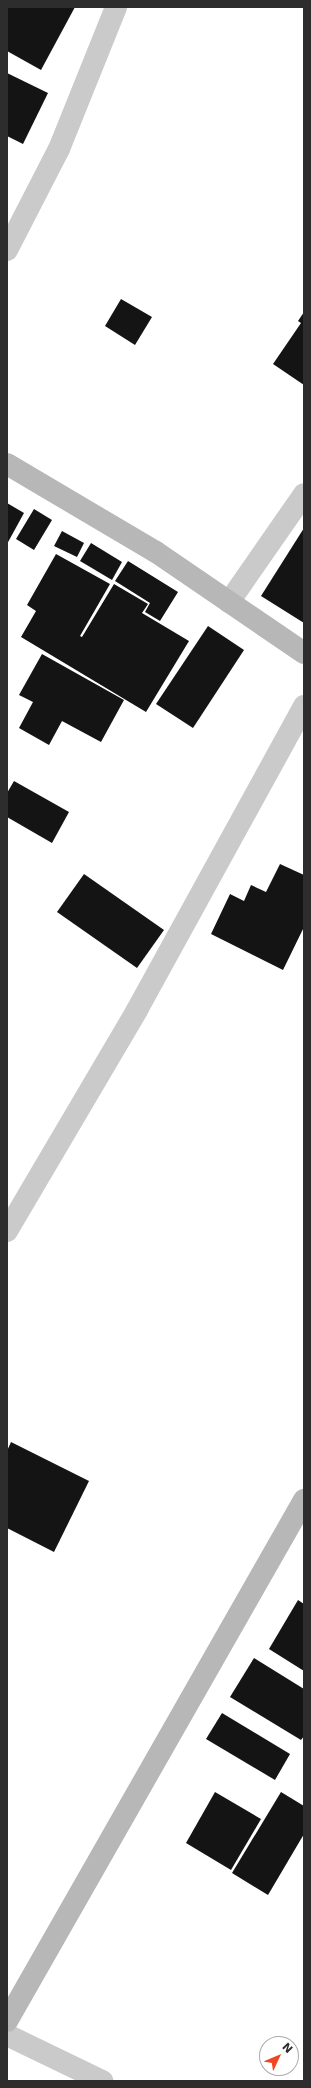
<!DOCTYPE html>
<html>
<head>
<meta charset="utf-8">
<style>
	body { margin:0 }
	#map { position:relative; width:311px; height:2088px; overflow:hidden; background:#fff; font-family:"DejaVu Sans",sans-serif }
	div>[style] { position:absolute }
	.building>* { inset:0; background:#141414 }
	.street>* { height:22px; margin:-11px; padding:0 11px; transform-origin:11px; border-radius:11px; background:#cacaca }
	.secondary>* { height:22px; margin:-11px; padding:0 11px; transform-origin:11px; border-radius:11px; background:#b7b7b7 }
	span { translate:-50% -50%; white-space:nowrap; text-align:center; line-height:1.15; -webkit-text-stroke:4px #fff; paint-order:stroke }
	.frame { position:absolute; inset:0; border:8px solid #2d2d2d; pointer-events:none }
	.north { position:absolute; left:259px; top:2036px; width:40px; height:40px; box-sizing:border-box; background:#fff; border:1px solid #ababab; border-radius:50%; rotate:46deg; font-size:11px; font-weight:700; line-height:16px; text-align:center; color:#2d2d2d }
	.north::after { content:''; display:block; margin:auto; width:14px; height:18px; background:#ee4724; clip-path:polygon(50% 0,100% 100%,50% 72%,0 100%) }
</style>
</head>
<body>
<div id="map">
	<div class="building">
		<i style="clip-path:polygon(7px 7px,75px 7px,41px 70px,7px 51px)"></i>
		<i style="clip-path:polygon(7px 73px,48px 93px,23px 144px,7px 136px)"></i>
		<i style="clip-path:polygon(121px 299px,152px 317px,135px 345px,105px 326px)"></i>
		<i style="clip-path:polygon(304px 312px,304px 385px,273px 364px,301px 323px,298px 321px)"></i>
		<i style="clip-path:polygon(7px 503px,24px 513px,7px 544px)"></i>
		<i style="clip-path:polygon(34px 509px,52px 520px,34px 550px,16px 539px)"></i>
		<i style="clip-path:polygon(304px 528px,304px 623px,261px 596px)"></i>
		<i style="clip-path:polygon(62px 531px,84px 543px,77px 557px,54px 546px)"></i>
		<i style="clip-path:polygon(91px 543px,122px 562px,112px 580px,80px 561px)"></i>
		<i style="clip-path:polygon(56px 554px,110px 584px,80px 636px,82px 637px,114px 584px,148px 604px,142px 613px,189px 641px,146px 712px,21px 637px,36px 611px,27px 605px)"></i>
		<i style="clip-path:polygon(128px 561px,178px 592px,160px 621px,145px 612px,150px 603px,115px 581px)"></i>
		<i style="clip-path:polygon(208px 626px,244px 650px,193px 728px,156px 704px)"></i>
		<i style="clip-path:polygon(42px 654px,124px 700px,101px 742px,62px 721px,49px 745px,19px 728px,33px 702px,19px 695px)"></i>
		<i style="clip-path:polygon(14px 781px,69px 812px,52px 843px,7px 817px,7px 793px)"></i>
		<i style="clip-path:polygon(280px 864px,304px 875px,304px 927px,283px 970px,211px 934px,230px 894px,244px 901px,251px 885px,266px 892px)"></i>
		<i style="clip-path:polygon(84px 874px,164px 930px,137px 968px,57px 912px)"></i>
		<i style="clip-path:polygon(11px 1442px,89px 1481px,54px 1552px,7px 1528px,7px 1451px)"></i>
		<i style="clip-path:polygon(298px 1600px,304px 1604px,304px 1671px,269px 1649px)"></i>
		<i style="clip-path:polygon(254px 1658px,304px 1689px,304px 1736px,301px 1740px,230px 1697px)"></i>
		<i style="clip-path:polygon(222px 1713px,290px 1754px,275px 1780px,206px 1739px)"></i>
		<i style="clip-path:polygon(215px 1792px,261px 1819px,231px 1870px,186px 1843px)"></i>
		<i style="clip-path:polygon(281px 1792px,304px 1806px,304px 1834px,268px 1895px,232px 1873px)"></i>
	</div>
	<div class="street">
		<i style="left:7px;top:250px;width:114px;rotate:-62.8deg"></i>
		<i style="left:59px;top:149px;width:153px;rotate:-68.1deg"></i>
		<i style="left:229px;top:602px;width:131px;rotate:-55.2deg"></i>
		<i style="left:7px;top:1231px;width:256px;rotate:-59.5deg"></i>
		<i style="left:137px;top:1010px;width:347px;rotate:-61.2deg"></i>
		<i style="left:7px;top:2035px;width:106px;rotate:25.8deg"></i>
	</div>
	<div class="secondary">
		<i style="left:7px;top:464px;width:173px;rotate:30.6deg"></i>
		<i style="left:156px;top:552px;width:179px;rotate:34.3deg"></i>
		<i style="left:7px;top:2021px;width:600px;rotate:-60.31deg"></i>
	</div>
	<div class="frame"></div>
	<div class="north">N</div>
</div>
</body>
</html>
